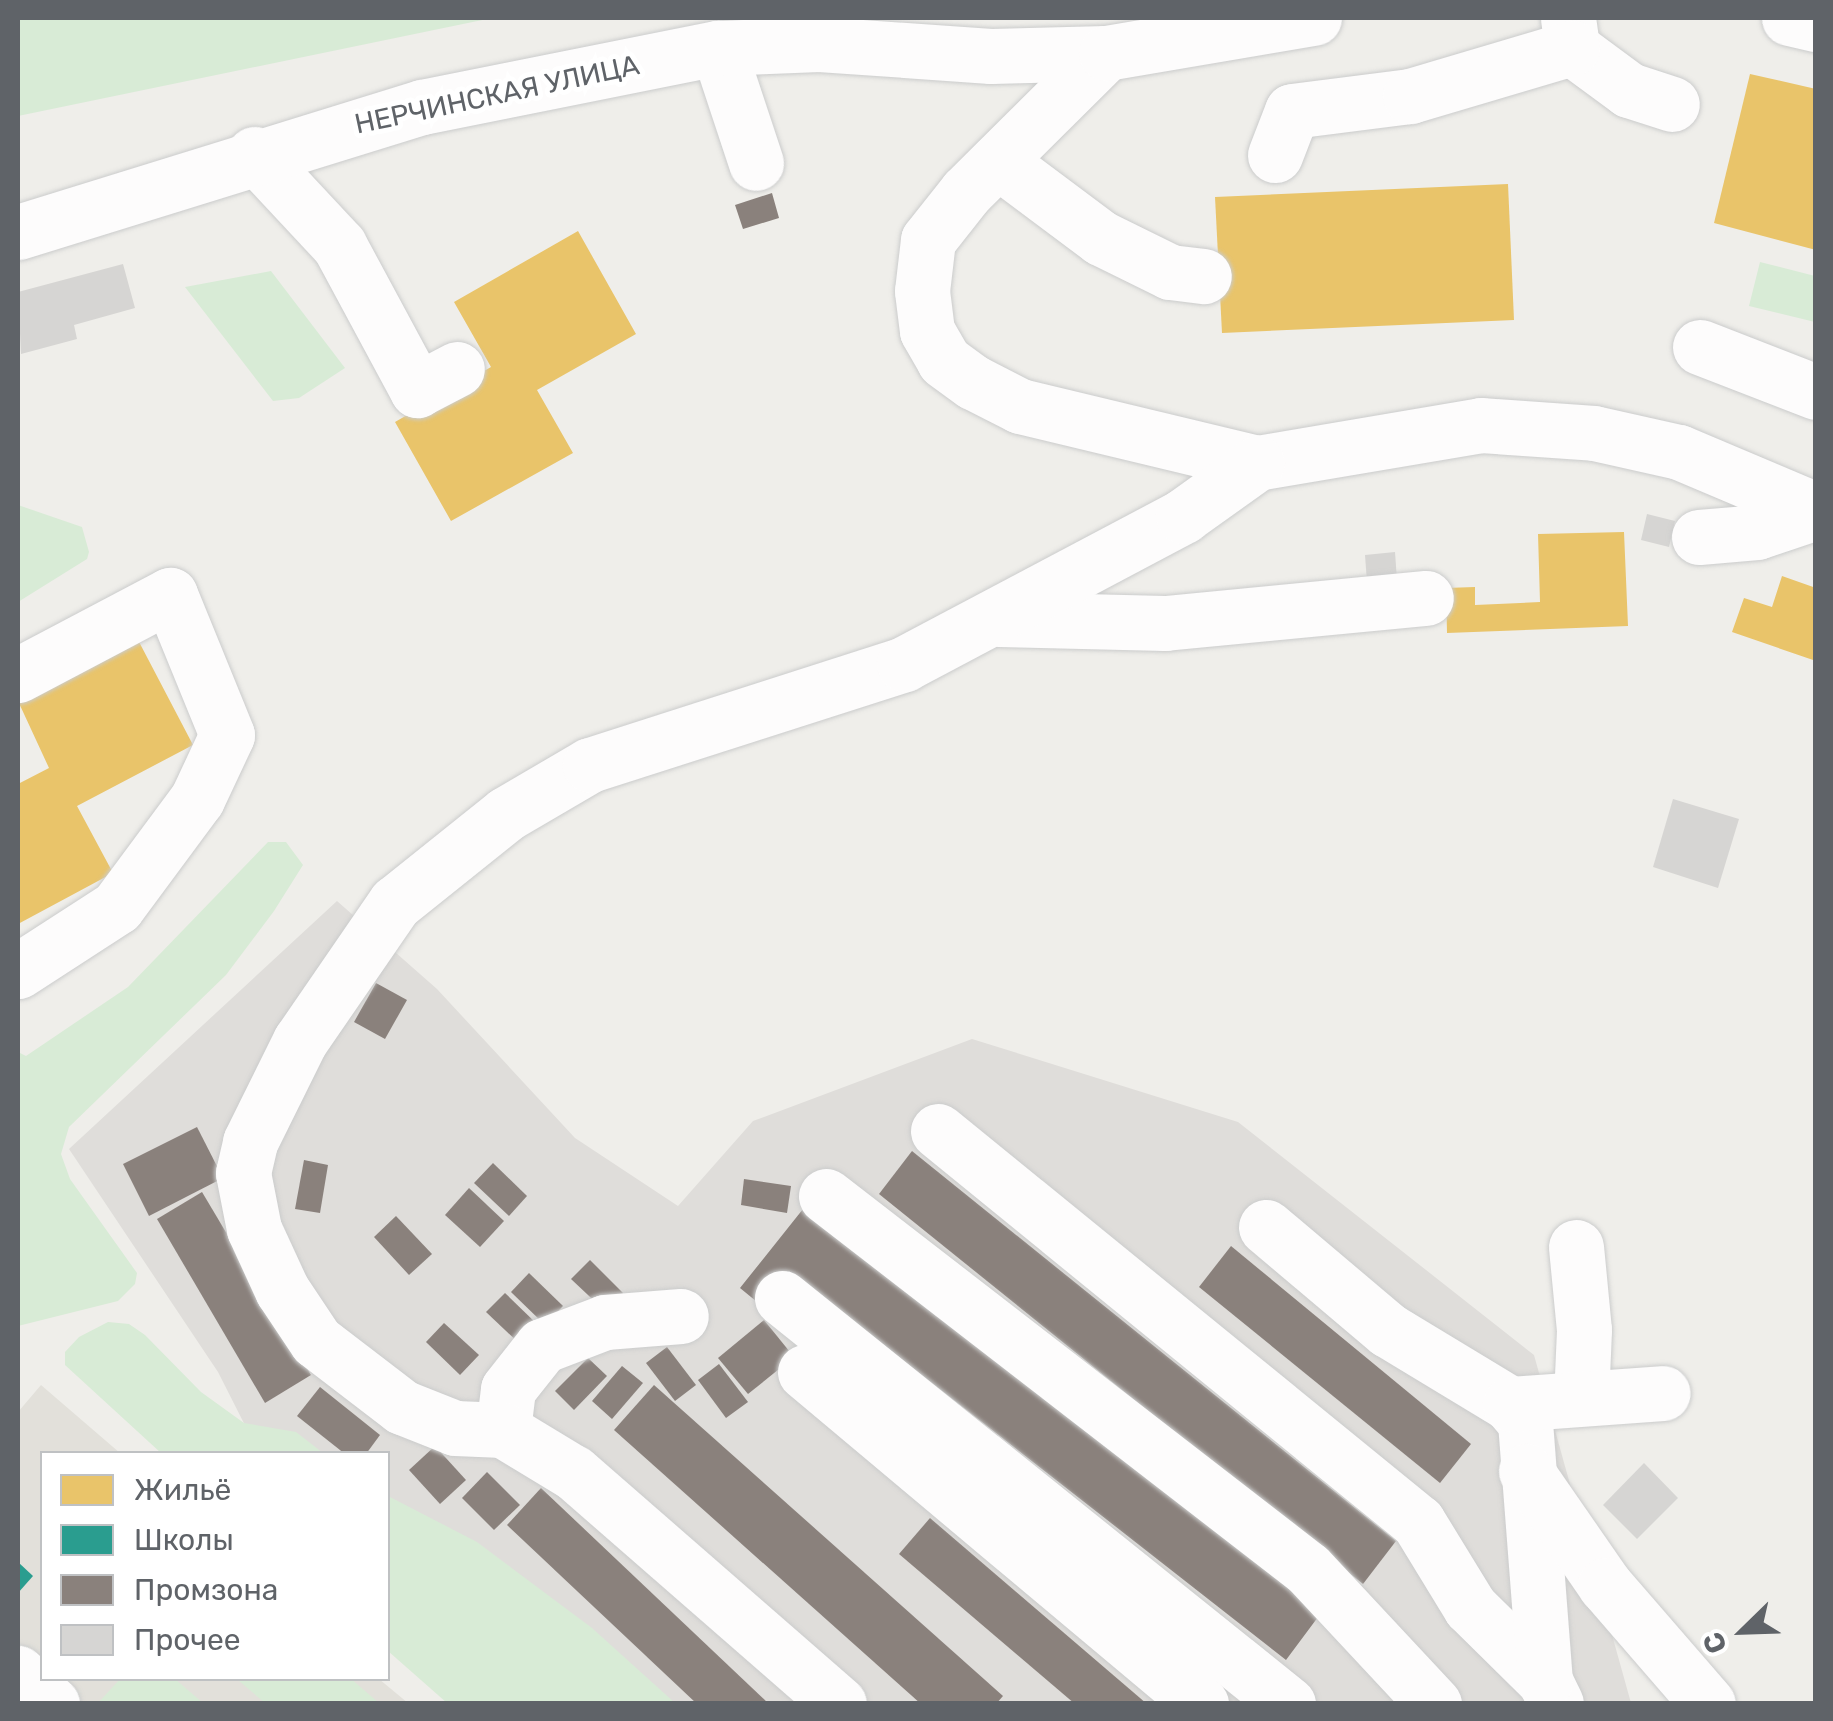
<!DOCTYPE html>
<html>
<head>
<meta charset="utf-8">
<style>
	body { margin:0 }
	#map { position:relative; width:1833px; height:1721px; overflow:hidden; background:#efeeea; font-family:Rubik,sans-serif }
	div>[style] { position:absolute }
	.industrial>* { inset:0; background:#dfddda }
	.education>* { inset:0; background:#e2e0da }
	.green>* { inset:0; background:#d8ebd6 }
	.homes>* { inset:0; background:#e9c46a }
	.schools>* { inset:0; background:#2a9d8f }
	.industry>* { inset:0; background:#8a817c }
	.building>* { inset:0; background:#d6d5d3 }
	.roads { filter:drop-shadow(0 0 2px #cbcccc) drop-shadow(0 0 2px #cbcccc) }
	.minor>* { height:55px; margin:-27.5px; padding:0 27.5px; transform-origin:27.5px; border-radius:27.5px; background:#fdfcfc }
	span { translate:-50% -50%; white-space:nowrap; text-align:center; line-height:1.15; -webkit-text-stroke:10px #fff; paint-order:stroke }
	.street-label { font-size:28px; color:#5f6368 }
	.frame { position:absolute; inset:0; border:20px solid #5f6368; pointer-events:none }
	.legend { position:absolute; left:40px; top:1451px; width:350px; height:230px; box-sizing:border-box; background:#fff; border:2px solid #bfc1c3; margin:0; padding:12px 18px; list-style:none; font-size:30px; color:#5f6368 }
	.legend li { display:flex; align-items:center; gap:20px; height:50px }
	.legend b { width:50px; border:2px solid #bfc1c3 }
	.north { position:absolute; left:1693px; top:1581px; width:100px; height:100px; -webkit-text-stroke:8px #fff; paint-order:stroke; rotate:247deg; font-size:28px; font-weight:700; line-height:40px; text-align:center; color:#5f6368 }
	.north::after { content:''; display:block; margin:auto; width:35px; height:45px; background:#5f6368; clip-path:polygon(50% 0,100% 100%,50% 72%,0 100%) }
</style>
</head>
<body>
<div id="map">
	<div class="industrial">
		<i style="clip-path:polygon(337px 901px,437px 989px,575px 1138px,678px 1206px,753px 1121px,972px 1039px,1238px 1122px,1534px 1355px,1631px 1703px,632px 1703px,388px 1498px,388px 1454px,259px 1453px,218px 1372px,69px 1149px)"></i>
	</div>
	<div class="education">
		<i style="clip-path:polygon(41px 1385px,120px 1453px,42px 1454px,42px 1678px,379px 1679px,408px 1703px,18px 1704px,18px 1412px)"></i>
	</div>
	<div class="green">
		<i style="clip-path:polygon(18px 18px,492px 18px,18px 116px)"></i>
		<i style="clip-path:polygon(1760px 262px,1815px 276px,1815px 322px,1749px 306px)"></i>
		<i style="clip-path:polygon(271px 271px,345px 368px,299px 398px,273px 401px,185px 287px)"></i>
		<i style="clip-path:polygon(18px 505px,82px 527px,89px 552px,87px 559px,18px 602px)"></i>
		<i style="clip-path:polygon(268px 842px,286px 842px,303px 865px,274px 911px,226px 975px,69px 1127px,61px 1154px,70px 1179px,137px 1273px,135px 1284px,118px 1301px,18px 1326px,18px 1052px,26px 1056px,128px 987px)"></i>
		<i style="clip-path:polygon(108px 1322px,129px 1324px,145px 1335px,201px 1392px,244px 1423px,296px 1432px,323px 1453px,161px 1453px,65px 1365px,65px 1352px,79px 1337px)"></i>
		<i style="clip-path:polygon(388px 1496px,477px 1542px,592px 1628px,675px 1703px,447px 1703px,388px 1651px)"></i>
		<i style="clip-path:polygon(121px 1678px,175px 1679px,203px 1703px,98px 1703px)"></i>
		<i style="clip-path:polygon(350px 1678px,379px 1703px,265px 1703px,238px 1680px)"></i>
	</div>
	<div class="homes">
		<i style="clip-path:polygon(1750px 74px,1816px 89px,1816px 250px,1714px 223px)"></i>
		<i style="clip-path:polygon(1508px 184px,1514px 320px,1222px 333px,1215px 197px)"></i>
		<i style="clip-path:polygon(578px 231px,636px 334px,537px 390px,573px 453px,451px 521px,395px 422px,491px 367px,454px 302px)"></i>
		<i style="clip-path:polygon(1624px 532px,1628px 626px,1447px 633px,1446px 588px,1475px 587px,1475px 605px,1540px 602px,1538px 534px)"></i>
		<i style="clip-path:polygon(1782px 576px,1816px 588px,1816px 661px,1732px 632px,1744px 598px,1772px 607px)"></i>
		<i style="clip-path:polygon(137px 638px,193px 745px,77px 806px,113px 873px,18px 924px,18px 784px,49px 768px,18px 701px)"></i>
	</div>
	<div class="schools">
		<i style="clip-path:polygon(18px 1562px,33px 1576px,18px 1593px)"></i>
	</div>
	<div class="industry">
		<i style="clip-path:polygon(772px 193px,779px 218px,743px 229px,735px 205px)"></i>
		<i style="clip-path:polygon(376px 983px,407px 1000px,385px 1039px,354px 1022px)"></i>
		<i style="clip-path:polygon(197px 1127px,223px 1178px,149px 1216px,123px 1164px)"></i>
		<i style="clip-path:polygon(912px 1151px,1396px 1541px,1363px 1584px,879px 1194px)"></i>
		<i style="clip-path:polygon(304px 1160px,328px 1165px,320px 1213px,295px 1209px)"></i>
		<i style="clip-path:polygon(493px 1163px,527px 1196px,509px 1216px,474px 1183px)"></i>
		<i style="clip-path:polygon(744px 1179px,791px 1186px,787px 1213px,741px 1205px)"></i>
		<i style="clip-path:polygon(469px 1188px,504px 1221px,480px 1247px,445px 1215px)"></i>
		<i style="clip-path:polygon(202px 1192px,311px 1375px,265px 1403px,157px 1219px)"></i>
		<i style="clip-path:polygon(803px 1209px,1321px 1613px,1286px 1660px,789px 1271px,762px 1306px,740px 1288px)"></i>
		<i style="clip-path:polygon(396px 1216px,432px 1254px,409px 1275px,374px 1237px)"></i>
		<i style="clip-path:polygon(1231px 1246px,1471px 1444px,1440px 1483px,1199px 1287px)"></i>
		<i style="clip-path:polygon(590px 1260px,623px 1293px,606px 1312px,571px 1279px)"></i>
		<i style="clip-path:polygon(529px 1273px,563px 1306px,545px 1325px,511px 1292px)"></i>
		<i style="clip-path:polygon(505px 1293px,539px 1326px,521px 1345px,486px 1312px)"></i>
		<i style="clip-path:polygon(764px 1320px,794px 1357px,748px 1394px,718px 1358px)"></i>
		<i style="clip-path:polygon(444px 1323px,479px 1355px,460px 1375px,426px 1342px)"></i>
		<i style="clip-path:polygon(667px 1347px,696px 1385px,675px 1401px,646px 1363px)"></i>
		<i style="clip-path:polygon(588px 1358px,607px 1376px,574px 1410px,555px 1391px)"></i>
		<i style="clip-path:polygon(719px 1364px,748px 1402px,726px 1418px,698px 1380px)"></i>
		<i style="clip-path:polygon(622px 1366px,643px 1383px,612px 1419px,592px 1401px)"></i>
		<i style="clip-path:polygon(654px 1385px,1003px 1696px,996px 1704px,921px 1704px,614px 1430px)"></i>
		<i style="clip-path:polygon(320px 1387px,380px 1435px,366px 1454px,345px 1454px,297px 1416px)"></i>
		<i style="clip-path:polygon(435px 1446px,466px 1480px,440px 1504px,409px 1470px)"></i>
		<i style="clip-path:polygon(487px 1472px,520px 1505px,494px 1530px,462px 1498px)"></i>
		<i style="clip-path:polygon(541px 1488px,769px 1704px,697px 1704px,507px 1525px)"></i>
		<i style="clip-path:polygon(930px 1518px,1147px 1704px,1075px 1704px,899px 1554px)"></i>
	</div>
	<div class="building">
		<i style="clip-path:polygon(123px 264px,135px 308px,74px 325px,77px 339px,21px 354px,18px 292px)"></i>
		<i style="clip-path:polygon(1647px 514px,1675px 521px,1669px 547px,1641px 540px)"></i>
		<i style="clip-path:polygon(1395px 552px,1397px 580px,1367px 582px,1365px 555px)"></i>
		<i style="clip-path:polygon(1673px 799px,1739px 819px,1718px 888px,1653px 867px)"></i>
		<i style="clip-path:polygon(1644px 1463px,1678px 1498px,1637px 1539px,1603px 1505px)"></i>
	</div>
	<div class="roads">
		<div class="minor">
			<i style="left:1568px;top:18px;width:30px;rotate:82deg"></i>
			<i style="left:1572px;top:48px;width:71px;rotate:36.4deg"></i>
			<i style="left:1629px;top:90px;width:45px;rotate:18deg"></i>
			<i style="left:1789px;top:18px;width:28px;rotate:13deg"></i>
			<i style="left:718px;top:48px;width:121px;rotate:71.7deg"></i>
			<i style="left:1106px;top:53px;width:197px;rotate:135.2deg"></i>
			<i style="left:966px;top:192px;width:61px;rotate:128.4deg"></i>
			<i style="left:928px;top:240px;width:51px;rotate:96.7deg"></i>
			<i style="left:922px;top:291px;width:40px;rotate:82.9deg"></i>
			<i style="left:927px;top:331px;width:34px;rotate:60deg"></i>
			<i style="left:944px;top:361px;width:36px;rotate:36deg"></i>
			<i style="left:973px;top:382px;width:53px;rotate:27.1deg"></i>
			<i style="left:1020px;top:406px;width:244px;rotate:13.5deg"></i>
			<i style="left:1257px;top:463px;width:227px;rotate:-9.6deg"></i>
			<i style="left:1481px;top:425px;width:113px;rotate:4deg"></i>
			<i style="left:1594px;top:433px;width:87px;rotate:12.6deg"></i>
			<i style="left:1679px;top:452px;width:149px;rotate:22.9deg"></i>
			<i style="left:254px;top:154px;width:125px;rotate:47deg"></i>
			<i style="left:339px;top:245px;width:165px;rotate:61.7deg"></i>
			<i style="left:417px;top:390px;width:45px;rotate:-27.7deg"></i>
			<i style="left:1275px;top:155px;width:47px;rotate:-68.9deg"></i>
			<i style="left:1292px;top:111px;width:119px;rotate:-7.2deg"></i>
			<i style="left:1410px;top:96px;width:169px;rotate:-16.5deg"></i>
			<i style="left:998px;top:161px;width:129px;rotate:36.8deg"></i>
			<i style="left:1101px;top:238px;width:77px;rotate:26.2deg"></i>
			<i style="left:1170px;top:272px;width:34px;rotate:7deg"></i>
			<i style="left:18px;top:232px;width:423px;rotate:-17.2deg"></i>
			<i style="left:422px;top:107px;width:302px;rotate:-11.3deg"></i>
			<i style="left:718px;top:48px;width:101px;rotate:-2.3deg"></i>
			<i style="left:819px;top:44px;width:172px;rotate:4deg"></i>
			<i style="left:991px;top:56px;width:115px;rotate:-1.5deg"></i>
			<i style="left:1106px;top:53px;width:211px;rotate:-9.6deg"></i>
			<i style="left:1700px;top:347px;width:124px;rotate:21.2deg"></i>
			<i style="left:1699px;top:537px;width:58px;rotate:-4.9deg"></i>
			<i style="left:1757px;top:532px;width:62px;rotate:-18.7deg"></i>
			<i style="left:999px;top:619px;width:166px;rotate:1.4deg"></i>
			<i style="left:1165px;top:623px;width:262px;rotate:-5.5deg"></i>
			<i style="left:18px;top:675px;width:172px;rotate:-27.8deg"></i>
			<i style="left:170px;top:595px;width:151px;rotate:67.8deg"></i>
			<i style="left:227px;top:735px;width:71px;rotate:115.1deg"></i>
			<i style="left:197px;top:799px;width:134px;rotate:126.5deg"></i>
			<i style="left:117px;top:907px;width:118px;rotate:147.1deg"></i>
			<i style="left:938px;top:1131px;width:619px;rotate:39.17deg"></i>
			<i style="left:1418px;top:1522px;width:100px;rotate:58.5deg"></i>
			<i style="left:1470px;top:1607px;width:105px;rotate:44.6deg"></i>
			<i style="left:1545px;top:1681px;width:25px;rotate:64deg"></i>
			<i style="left:826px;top:1196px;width:609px;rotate:37.73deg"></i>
			<i style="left:1308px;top:1569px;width:185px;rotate:47deg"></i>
			<i style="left:1266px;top:1227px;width:160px;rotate:40.2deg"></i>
			<i style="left:1388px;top:1330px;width:143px;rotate:31.2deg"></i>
			<i style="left:1510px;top:1404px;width:23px;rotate:50deg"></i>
			<i style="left:1525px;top:1422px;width:260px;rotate:85.6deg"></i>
			<i style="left:1576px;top:1247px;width:83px;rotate:84.5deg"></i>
			<i style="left:1584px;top:1330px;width:68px;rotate:92.5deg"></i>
			<i style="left:782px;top:1298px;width:649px;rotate:38.74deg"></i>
			<i style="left:805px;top:1372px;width:517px;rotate:39.98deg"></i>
			<i style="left:1510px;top:1404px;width:153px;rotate:-4.1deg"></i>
			<i style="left:503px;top:1430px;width:41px;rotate:-83deg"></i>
			<i style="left:508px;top:1389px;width:55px;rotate:-51.7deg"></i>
			<i style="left:542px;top:1346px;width:67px;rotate:-20.9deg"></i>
			<i style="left:605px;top:1322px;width:76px;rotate:-4.5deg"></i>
			<i style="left:1526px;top:1471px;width:139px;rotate:55.3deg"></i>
			<i style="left:1605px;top:1585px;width:157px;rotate:49.1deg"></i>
			<i style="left:18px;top:1673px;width:46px;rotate:42.4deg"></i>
			<i style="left:839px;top:1704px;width:352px;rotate:-138.9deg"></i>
			<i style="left:574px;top:1473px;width:83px;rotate:-148.8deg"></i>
			<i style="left:503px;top:1430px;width:48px;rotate:-177.6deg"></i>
			<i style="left:455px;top:1428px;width:57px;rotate:-158.4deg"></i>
			<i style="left:402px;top:1407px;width:108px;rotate:-142.5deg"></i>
			<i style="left:316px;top:1341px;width:61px;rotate:-123.7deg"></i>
			<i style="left:282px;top:1290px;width:67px;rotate:-114.7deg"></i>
			<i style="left:254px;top:1229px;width:57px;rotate:-101.1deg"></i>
			<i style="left:243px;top:1173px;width:32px;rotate:-77deg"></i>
			<i style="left:250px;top:1142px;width:113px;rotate:-63.7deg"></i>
			<i style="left:300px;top:1041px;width:168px;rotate:-55.5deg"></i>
			<i style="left:395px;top:903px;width:142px;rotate:-38.7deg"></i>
			<i style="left:506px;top:814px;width:97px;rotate:-30.3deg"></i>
			<i style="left:590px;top:765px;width:330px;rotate:-17.8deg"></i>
			<i style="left:904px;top:664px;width:316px;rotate:-27.9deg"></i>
			<i style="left:1183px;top:516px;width:91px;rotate:-35.6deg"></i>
		</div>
	</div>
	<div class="street-label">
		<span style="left:497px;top:95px;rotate:-12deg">НЕРЧИНСКАЯ УЛИЦА</span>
	</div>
	<div class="frame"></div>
	<ul class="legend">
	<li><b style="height:28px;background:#e9c46a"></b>Жильё</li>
	<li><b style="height:28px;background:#2a9d8f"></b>Школы</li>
	<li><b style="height:28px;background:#8a817c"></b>Промзона</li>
	<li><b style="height:28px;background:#d6d5d3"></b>Прочее</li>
	</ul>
	<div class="north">С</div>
</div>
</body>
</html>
